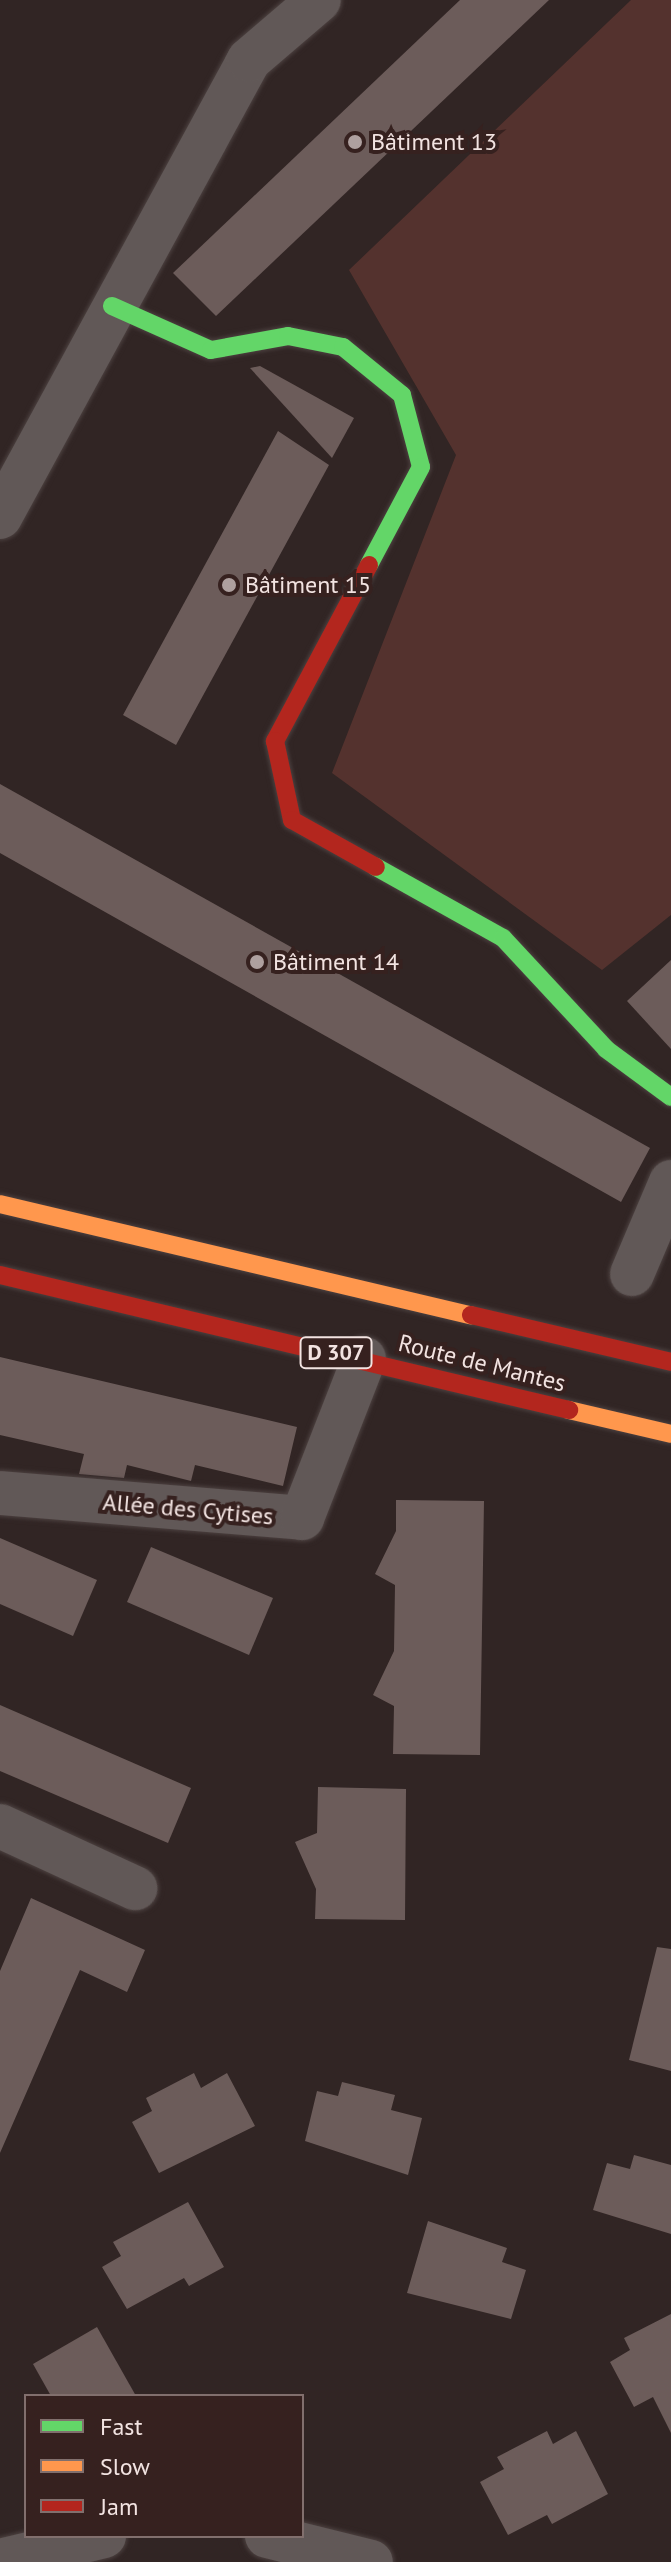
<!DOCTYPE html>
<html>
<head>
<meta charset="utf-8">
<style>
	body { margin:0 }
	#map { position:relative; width:671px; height:2562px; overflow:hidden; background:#312524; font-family:"PT Sans",sans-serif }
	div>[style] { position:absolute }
	.green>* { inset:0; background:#54322e }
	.building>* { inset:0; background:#6c5c5a }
	.roads { filter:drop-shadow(0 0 2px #4c4140) drop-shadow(0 0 2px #4c4140) }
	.street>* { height:44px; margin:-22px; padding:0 22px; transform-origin:22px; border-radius:22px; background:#615857 }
	.fast>* { height:18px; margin:-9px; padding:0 9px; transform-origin:9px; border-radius:9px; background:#63d668 }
	.slow>* { height:18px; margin:-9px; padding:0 9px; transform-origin:9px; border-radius:9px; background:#ff974d }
	.jam>* { height:18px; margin:-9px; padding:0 9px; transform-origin:9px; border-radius:9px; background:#b3261e }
	.dots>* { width:22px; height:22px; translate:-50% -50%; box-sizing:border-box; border:4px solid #36211f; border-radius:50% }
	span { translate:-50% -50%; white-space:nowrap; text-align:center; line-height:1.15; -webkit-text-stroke:8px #36211f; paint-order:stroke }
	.shield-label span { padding:2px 6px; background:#36211f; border:2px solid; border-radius:6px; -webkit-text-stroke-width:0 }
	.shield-label { font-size:22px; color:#f2e3e1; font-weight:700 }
	.poi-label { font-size:24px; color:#f2e3e1 }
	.left { translate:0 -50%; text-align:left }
	.street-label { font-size:24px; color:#f2e3e1 }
	.legend { position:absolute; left:24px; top:2394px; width:280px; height:144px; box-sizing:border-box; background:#36211f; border:2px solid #816f6d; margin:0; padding:10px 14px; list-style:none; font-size:24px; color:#f2e3e1 }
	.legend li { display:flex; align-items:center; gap:16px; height:40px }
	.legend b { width:40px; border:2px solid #816f6d }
</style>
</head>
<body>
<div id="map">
	<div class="green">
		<i style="clip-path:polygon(631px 0,671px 0,671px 915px,602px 970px,332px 773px,456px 455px,349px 270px)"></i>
	</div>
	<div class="building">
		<i style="clip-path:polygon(460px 0,549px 0,216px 316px,173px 273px)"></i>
		<i style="clip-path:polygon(260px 366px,354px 418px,332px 458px,250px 368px)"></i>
		<i style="clip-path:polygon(278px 431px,329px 465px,176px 745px,123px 715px)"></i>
		<i style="clip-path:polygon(0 784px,650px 1148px,621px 1202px,0 853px)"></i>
		<i style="clip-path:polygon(671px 960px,671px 1049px,627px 1001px)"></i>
		<i style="clip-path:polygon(0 1357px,297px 1427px,283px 1486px,195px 1465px,191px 1481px,127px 1465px,124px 1478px,79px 1474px,84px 1454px,0 1435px)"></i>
		<i style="clip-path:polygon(396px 1500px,484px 1501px,480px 1755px,393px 1754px,394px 1706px,373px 1695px,394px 1651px,395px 1585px,375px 1574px,396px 1531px)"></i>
		<i style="clip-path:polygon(0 1538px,97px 1580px,73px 1636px,0 1604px)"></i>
		<i style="clip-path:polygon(151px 1547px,273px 1598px,249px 1655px,127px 1602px)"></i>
		<i style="clip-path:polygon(0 1705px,191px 1788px,168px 1843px,0 1771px)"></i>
		<i style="clip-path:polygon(318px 1787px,406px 1789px,405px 1920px,315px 1919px,316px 1889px,295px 1842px,317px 1833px)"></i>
		<i style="clip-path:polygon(31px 1898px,145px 1950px,127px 1992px,80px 1970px,0 2153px,0 1971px)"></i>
		<i style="clip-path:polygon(657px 1947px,671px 1949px,671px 2071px,629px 2060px)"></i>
		<i style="clip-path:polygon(194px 2073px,201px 2088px,227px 2073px,255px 2126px,159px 2173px,132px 2122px,152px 2111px,146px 2098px)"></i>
		<i style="clip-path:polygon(342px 2082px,395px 2095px,391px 2110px,422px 2118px,408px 2175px,305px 2141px,317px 2091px,338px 2096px)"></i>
		<i style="clip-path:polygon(634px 2155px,671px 2165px,671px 2234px,593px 2210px,607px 2163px,630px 2169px)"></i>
		<i style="clip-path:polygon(188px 2202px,224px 2267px,189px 2286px,184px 2278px,127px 2309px,102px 2267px,121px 2256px,113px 2242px)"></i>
		<i style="clip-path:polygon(428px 2221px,507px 2248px,502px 2262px,526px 2270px,511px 2319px,407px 2293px)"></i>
		<i style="clip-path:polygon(671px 2314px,671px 2433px,653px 2397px,634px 2407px,610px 2362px,630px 2350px,624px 2338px)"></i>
		<i style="clip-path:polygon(97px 2327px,136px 2396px,51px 2396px,33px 2364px)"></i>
		<i style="clip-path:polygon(547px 2431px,553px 2444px,576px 2431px,608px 2494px,552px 2524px,547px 2515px,508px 2535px,480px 2482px,504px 2469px,497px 2457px)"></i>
	</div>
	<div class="roads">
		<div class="street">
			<i style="left:0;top:517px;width:520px;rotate:-61.42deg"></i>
			<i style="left:249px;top:60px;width:92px;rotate:-40.6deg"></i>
			<i style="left:632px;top:1274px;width:100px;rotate:-67deg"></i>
			<i style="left:0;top:1493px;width:303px;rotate:4.7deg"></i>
			<i style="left:302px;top:1518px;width:171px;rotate:-68.7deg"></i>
			<i style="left:0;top:1826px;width:149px;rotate:24.7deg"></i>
			<i style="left:267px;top:2536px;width:107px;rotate:14deg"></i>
			<i style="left:0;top:2561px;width:107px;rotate:-13.5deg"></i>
		</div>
		<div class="fast">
			<i style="left:112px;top:306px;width:108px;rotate:24deg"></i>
			<i style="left:211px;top:350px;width:78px;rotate:-10.3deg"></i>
			<i style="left:288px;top:336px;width:56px;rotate:11.3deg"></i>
			<i style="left:343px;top:347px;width:76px;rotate:39.1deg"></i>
			<i style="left:402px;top:395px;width:74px;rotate:75.2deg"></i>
			<i style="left:421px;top:467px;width:111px;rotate:118deg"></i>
			<i style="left:376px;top:867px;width:145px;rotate:29.2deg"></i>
			<i style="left:503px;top:938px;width:151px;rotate:47.1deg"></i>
			<i style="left:606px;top:1049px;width:81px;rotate:36.4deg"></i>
		</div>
		<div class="slow">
			<i style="left:0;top:1204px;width:484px;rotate:13.3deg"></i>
			<i style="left:569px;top:1410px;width:105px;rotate:13.2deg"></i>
		</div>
		<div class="jam">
			<i style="left:369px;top:565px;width:200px;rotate:118.1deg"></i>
			<i style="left:275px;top:741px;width:81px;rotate:77.9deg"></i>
			<i style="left:292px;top:820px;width:96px;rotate:29.2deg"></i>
			<i style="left:0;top:1275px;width:585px;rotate:13.35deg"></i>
			<i style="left:471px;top:1315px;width:205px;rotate:13.2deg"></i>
		</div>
	</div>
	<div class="dots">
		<i style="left:355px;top:142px;background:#aea09f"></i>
		<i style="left:229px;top:585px;background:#aea09f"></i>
		<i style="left:257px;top:962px;background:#aea09f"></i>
	</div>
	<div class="shield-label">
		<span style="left:336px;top:1353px">D 307</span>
	</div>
	<div class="poi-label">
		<span class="left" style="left:371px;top:142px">Bâtiment 13</span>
		<span class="left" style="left:245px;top:585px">Bâtiment 15</span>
		<span class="left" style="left:273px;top:962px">Bâtiment 14</span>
	</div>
	<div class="street-label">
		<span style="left:482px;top:1363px;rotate:14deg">Route de Mantes</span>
		<span style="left:188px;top:1509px;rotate:5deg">Allée des Cytises</span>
	</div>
	<ul class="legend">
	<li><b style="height:10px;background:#63d668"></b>Fast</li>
	<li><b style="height:10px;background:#ff974d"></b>Slow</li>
	<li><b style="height:10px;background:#b3261e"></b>Jam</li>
	</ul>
</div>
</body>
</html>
